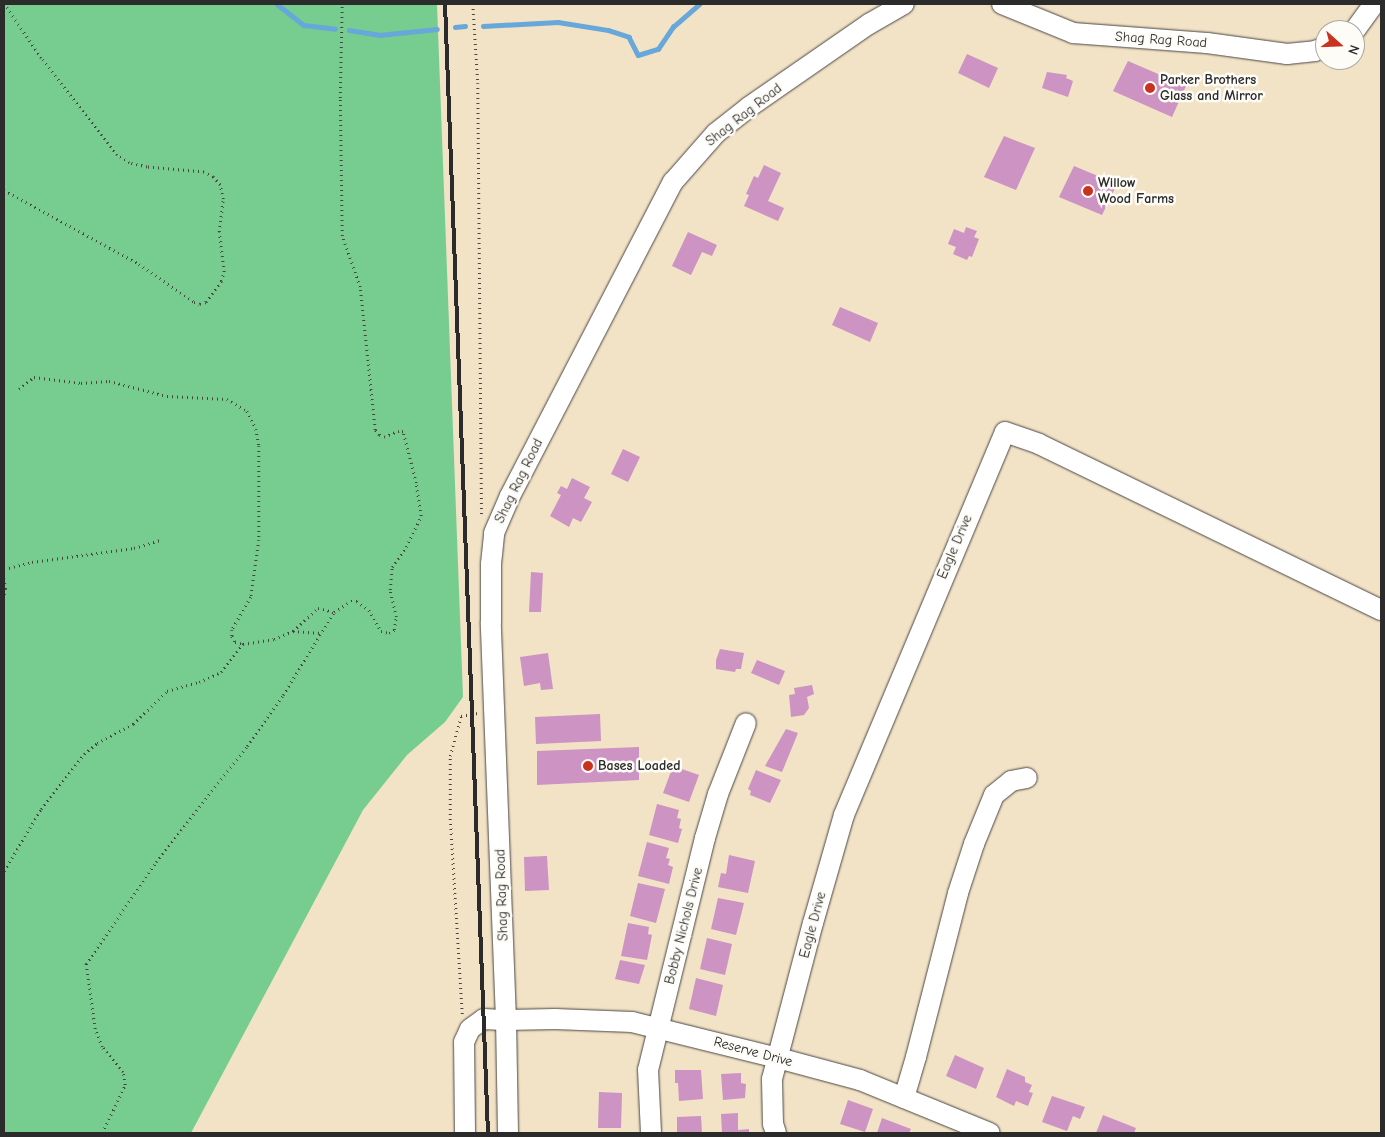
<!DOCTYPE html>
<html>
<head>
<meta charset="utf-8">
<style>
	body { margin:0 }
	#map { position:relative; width:1385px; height:1137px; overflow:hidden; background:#f2e2c6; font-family:"Comic Neue",sans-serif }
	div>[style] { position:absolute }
	.green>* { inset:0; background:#77cc90 }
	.stream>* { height:4.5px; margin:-2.25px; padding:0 2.25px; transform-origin:2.25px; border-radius:2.25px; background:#67a7da }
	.building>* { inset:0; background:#cc93c3 }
	.path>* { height:2.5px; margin-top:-1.25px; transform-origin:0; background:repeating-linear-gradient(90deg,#494642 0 1px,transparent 0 5px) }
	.roads { filter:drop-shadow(0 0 1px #494642) drop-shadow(0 0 1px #494642) }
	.minor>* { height:20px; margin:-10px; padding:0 10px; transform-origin:10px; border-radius:10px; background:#fff }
	.rail>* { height:4px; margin:-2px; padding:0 2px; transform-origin:2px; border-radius:2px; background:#2b2b2b }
	.dots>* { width:14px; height:14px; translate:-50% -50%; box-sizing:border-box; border:2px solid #fdfcf7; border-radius:50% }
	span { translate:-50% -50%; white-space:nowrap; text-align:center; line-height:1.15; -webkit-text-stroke:5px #fdfcf7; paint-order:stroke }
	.street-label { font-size:14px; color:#2b2b2b }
	.poi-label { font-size:14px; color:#2b2b2b; font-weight:700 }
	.left { translate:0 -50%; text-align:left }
	.frame { position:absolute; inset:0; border:5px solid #2b2b2b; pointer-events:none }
	.north { position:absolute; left:1315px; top:20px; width:50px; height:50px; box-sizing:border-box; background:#fdfcf7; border:1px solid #a9a8a5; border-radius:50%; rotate:110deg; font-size:14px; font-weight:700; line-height:20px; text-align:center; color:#2b2b2b }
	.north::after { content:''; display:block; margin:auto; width:18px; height:22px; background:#c8321e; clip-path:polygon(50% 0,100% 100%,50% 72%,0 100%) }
</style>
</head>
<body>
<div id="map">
	<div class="green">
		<i style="clip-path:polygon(4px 4px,437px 4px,463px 697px,445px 722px,407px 755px,363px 810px,191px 1133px,4px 1133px)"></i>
	</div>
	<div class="stream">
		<i style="left:277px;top:4px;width:34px;rotate:38deg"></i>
		<i style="left:304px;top:25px;width:31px;rotate:7deg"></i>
		<i style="left:483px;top:26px;width:75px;rotate:-3.1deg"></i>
		<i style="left:558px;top:22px;width:51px;rotate:9.1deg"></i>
		<i style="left:608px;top:30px;width:22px;rotate:18deg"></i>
		<i style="left:629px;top:37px;width:20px;rotate:63deg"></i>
		<i style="left:638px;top:55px;width:21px;rotate:-17deg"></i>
		<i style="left:658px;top:49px;width:27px;rotate:-56deg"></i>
		<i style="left:673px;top:27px;width:35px;rotate:-41deg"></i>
		<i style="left:455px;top:27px;width:10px;rotate:-6deg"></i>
		<i style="left:349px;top:30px;width:30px;rotate:9deg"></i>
		<i style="left:379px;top:35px;width:58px;rotate:-5.9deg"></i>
	</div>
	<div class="building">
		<i style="clip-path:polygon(967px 54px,998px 68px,989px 88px,958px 73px)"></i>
		<i style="clip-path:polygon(1128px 61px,1186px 86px,1172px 117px,1113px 91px)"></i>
		<i style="clip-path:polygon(1047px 72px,1067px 75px,1066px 78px,1073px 81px,1068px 97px,1042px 88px)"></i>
		<i style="clip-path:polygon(1004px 136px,1035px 148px,1016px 190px,984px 177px)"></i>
		<i style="clip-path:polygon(764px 165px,781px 173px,768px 201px,784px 208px,778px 221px,744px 206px,749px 195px,746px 194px,754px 176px,758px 178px)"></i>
		<i style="clip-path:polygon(1074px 166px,1117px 184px,1102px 215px,1059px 197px)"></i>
		<i style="clip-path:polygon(966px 227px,977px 231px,974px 237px,979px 239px,972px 257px,969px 256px,967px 260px,953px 254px,956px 247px,948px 244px,954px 229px,964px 233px)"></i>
		<i style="clip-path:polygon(688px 232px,717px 245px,712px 256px,702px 252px,691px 275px,672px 266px)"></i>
		<i style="clip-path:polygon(840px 307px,878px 323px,870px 342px,832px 325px)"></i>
		<i style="clip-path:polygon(623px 449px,640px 457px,628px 482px,611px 474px)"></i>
		<i style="clip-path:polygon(572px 478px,590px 487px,584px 498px,592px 502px,581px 522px,573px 518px,569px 527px,550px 516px,561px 495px,557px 493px,561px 486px,567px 489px)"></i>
		<i style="clip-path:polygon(531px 572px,543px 573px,541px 612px,529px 612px)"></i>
		<i style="clip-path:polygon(720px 649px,744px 653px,741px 669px,736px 669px,735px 672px,716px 669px,716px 660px)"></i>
		<i style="clip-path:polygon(548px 653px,553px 689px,541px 690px,540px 683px,524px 686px,520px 657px)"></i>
		<i style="clip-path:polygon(757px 660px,785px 671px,779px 685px,751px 673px)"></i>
		<i style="clip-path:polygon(812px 685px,814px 694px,807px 697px,809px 708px,804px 715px,791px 717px,789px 695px,795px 694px,794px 688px)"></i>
		<i style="clip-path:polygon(600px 714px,601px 741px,536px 744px,535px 717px)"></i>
		<i style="clip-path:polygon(786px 729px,798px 733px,782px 772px,765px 766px)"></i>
		<i style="clip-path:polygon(639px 747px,639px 780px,537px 785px,537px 751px)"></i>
		<i style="clip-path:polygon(673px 766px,699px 775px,689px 802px,663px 793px)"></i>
		<i style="clip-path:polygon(756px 770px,781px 780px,770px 803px,750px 795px,751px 791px,748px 789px)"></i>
		<i style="clip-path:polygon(657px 804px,679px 810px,677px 818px,681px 819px,679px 828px,682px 829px,678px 843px,649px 835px)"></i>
		<i style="clip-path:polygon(647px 842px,669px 848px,666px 858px,670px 859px,668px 865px,673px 867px,669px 884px,638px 876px)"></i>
		<i style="clip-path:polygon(729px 855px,755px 861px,748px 893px,718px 887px,721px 873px,726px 874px)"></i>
		<i style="clip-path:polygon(547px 856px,549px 890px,525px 891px,524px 857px)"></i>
		<i style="clip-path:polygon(638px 883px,665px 889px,656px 923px,630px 916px)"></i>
		<i style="clip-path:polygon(718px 898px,744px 903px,736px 935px,711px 929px)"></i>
		<i style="clip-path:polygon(628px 923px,649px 927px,648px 934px,652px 935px,647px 960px,621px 956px)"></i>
		<i style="clip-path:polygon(707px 938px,732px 944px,725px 975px,700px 969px)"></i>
		<i style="clip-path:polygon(620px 960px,645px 965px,639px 984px,615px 979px)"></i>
		<i style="clip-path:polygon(696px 978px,723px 985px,716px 1016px,689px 1009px)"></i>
		<i style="clip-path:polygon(955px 1055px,984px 1068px,976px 1089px,946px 1076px)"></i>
		<i style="clip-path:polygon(1007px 1069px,1025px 1077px,1025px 1082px,1032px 1085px,1029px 1092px,1033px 1093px,1028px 1106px,1016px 1101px,1014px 1106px,996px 1097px)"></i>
		<i style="clip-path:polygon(675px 1070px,701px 1070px,703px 1099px,679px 1101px,678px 1083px,675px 1083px)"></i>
		<i style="clip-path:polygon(741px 1073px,741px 1083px,746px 1084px,745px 1098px,723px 1100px,721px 1074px)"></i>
		<i style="clip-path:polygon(599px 1092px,622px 1093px,621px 1128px,598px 1128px)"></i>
		<i style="clip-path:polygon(1052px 1096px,1085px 1107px,1080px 1119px,1073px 1116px,1067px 1131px,1042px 1122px)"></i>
		<i style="clip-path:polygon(848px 1100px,873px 1109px,865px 1132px,840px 1124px)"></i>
		<i style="clip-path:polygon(738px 1113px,738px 1130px,749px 1129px,749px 1133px,722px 1133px,721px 1114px)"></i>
		<i style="clip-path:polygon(1103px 1115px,1136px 1128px,1134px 1133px,1096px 1133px)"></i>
		<i style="clip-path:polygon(701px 1116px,702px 1133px,677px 1133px,677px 1117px)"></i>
		<i style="clip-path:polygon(882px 1118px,911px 1129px,909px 1133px,877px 1133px)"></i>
	</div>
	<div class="path">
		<i style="left:473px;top:4px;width:79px;rotate:86.4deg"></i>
		<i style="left:478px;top:83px;width:434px;rotate:89.5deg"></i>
		<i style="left:4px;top:190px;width:154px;rotate:28.7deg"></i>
		<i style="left:139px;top:264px;width:67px;rotate:34.6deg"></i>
		<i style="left:194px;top:302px;width:6px;rotate:18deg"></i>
		<i style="left:200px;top:304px;width:6px;rotate:-18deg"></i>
		<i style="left:206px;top:302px;width:26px;rotate:-54deg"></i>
		<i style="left:221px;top:281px;width:9px;rotate:-72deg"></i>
		<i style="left:224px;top:272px;width:40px;rotate:-97.1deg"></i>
		<i style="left:219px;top:232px;width:33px;rotate:-83deg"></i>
		<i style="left:223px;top:199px;width:14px;rotate:-102deg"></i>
		<i style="left:220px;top:185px;width:11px;rotate:-131deg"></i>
		<i style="left:213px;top:177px;width:10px;rotate:-151deg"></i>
		<i style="left:204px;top:172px;width:57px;rotate:-175deg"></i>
		<i style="left:147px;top:167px;width:18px;rotate:-167deg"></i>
		<i style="left:129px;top:163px;width:14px;rotate:-146deg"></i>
		<i style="left:117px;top:155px;width:123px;rotate:-128.1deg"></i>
		<i style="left:41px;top:58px;width:65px;rotate:-124.4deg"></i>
		<i style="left:19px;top:389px;width:19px;rotate:-39deg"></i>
		<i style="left:34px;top:377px;width:47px;rotate:7.3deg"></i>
		<i style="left:81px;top:383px;width:28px;rotate:-4deg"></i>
		<i style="left:109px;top:381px;width:60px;rotate:14.5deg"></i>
		<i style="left:167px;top:396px;width:60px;rotate:2.9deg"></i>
		<i style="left:227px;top:399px;width:23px;rotate:31deg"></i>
		<i style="left:247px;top:411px;width:20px;rotate:63deg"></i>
		<i style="left:256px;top:429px;width:17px;rotate:80deg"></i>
		<i style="left:259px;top:446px;width:94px;rotate:90deg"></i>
		<i style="left:259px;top:540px;width:58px;rotate:98deg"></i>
		<i style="left:251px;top:597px;width:38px;rotate:120deg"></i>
		<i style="left:232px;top:630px;width:6px;rotate:90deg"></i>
		<i style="left:232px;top:636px;width:7px;rotate:63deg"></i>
		<i style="left:235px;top:642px;width:8px;rotate:14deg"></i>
		<i style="left:243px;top:644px;width:31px;rotate:-9deg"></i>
		<i style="left:274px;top:639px;width:21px;rotate:-23deg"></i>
		<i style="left:293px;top:631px;width:28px;rotate:4deg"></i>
		<i style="left:4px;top:569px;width:29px;rotate:-14deg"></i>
		<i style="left:32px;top:562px;width:103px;rotate:-7.8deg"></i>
		<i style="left:134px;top:548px;width:27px;rotate:-17deg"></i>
		<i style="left:4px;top:578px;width:11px;rotate:80deg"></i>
		<i style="left:6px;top:589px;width:8px;rotate:104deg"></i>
		<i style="left:293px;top:631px;width:34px;rotate:-43deg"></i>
		<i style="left:318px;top:608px;width:16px;rotate:14deg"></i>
		<i style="left:4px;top:871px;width:72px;rotate:-59.2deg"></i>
		<i style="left:41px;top:809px;width:70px;rotate:-52deg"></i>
		<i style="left:84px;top:754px;width:17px;rotate:-40deg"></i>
		<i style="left:97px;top:743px;width:41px;rotate:-27.8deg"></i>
		<i style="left:133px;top:724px;width:47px;rotate:-44.1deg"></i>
		<i style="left:167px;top:691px;width:33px;rotate:-16deg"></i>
		<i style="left:199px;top:682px;width:24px;rotate:-24deg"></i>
		<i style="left:221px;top:672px;width:36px;rotate:-52deg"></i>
		<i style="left:462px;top:1014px;width:194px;rotate:-93.5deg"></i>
		<i style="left:450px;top:820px;width:64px;rotate:-90deg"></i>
		<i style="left:450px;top:756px;width:41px;rotate:-74.6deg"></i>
		<i style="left:461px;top:716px;width:17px;rotate:-10deg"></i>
		<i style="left:102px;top:1133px;width:53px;rotate:-64.4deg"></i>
		<i style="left:125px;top:1085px;width:13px;rotate:-99deg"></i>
		<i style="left:123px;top:1072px;width:33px;rotate:-130deg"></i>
		<i style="left:102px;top:1047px;width:19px;rotate:-111deg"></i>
		<i style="left:95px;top:1029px;width:66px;rotate:-97.9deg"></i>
		<i style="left:86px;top:964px;width:124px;rotate:-55.5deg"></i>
		<i style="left:156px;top:862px;width:147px;rotate:-51.9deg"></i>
		<i style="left:247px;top:746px;width:62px;rotate:-54.8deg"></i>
		<i style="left:283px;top:695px;width:97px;rotate:-58.4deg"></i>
		<i style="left:334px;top:612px;width:20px;rotate:-33deg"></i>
		<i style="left:351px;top:601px;width:6px"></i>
		<i style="left:357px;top:601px;width:15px;rotate:37deg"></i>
		<i style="left:369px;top:610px;width:24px;rotate:60deg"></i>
		<i style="left:381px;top:631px;width:8px;rotate:14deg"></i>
		<i style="left:389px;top:633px;width:6px;rotate:-31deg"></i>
		<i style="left:394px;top:630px;width:13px;rotate:-81deg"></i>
		<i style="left:396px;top:617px;width:28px;rotate:-103deg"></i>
		<i style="left:390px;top:590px;width:23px;rotate:-85deg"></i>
		<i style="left:392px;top:567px;width:24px;rotate:-55deg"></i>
		<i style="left:406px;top:547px;width:34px;rotate:-64deg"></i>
		<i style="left:421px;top:516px;width:33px;rotate:-99deg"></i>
		<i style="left:416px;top:483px;width:53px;rotate:-104.3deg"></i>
		<i style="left:403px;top:432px;width:4px;rotate:-166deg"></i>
		<i style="left:399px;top:431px;width:15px;rotate:157deg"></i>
		<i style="left:385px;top:437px;width:6px;rotate:-162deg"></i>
		<i style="left:379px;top:435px;width:6px;rotate:-129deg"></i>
		<i style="left:375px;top:430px;width:144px;rotate:-96deg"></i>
		<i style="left:360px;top:287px;width:54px;rotate:-109.4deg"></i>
		<i style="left:342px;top:236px;width:138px;rotate:-90.8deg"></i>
		<i style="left:340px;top:98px;width:94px;rotate:-88.8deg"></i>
	</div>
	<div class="roads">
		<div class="minor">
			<i style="left:1002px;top:4px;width:77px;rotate:22.2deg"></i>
			<i style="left:1073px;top:33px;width:134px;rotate:4.3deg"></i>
			<i style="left:1207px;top:43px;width:81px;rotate:7.8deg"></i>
			<i style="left:1287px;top:54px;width:28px;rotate:-6deg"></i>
			<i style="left:1315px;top:51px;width:11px;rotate:-22deg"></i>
			<i style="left:1355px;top:30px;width:32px;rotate:-54deg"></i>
			<i style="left:904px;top:1098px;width:43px;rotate:-73.7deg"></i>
			<i style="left:916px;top:1057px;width:169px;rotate:-75.6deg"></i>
			<i style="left:958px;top:893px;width:52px;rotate:-71.9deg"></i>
			<i style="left:974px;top:844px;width:53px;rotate:-67.8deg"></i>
			<i style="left:994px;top:795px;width:22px;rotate:-39deg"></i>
			<i style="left:1011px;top:781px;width:16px;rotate:-11deg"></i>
			<i style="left:465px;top:1133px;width:91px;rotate:-90.6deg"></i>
			<i style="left:464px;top:1042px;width:14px;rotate:-65deg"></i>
			<i style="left:470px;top:1029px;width:17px;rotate:-36deg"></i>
			<i style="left:484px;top:1019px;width:22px;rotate:3deg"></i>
			<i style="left:506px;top:1020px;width:398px;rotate:-92.2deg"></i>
			<i style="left:491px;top:622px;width:58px;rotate:-90deg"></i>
			<i style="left:491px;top:564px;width:31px;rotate:-84deg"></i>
			<i style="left:494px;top:533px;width:40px;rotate:-66.6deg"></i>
			<i style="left:510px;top:496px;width:354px;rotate:-62.6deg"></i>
			<i style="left:673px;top:182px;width:65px;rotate:-48.7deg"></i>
			<i style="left:716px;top:133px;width:42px;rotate:-38.2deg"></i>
			<i style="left:749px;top:107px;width:146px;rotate:-34.7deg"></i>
			<i style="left:869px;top:24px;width:40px;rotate:-29.7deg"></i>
			<i style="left:508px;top:1133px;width:113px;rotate:-91deg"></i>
			<i style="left:506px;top:1020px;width:49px;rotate:-1.2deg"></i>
			<i style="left:555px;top:1019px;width:77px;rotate:2.2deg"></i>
			<i style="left:632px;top:1022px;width:150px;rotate:13.9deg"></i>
			<i style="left:778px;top:1058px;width:85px;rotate:15deg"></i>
			<i style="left:860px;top:1080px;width:140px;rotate:22.2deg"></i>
			<i style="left:651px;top:1133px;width:63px;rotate:-92.7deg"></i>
			<i style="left:648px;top:1070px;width:239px;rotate:-76.2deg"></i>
			<i style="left:705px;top:838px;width:46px;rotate:-73.5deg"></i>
			<i style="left:718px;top:794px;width:76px;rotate:-68.5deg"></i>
			<i style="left:776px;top:1133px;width:9px;rotate:-108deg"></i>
			<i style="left:773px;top:1124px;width:45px;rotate:-91.3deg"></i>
			<i style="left:772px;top:1079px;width:161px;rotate:-75.3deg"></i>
			<i style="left:813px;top:923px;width:112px;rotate:-74deg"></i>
			<i style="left:844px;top:815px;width:415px;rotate:-67.2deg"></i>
			<i style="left:1005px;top:432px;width:36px;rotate:19deg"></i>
			<i style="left:1039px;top:444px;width:380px;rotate:25.9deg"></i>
		</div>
	</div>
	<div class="rail">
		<i style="left:445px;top:4px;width:1130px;rotate:87.82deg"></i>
	</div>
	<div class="dots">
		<i style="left:1150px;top:88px;background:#c8321e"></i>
		<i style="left:1088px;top:191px;background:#c8321e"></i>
		<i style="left:588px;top:766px;background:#c8321e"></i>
	</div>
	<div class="street-label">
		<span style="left:1161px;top:40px;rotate:4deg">Shag Rag Road</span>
		<span style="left:744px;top:115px;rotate:-38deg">Shag Rag Road</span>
		<span style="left:519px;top:481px;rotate:-64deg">Shag Rag Road</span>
		<span style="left:955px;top:547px;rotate:-67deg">Eagle Drive</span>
		<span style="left:502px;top:895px;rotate:-92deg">Shag Rag Road</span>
		<span style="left:813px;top:925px;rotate:-75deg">Eagle Drive</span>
		<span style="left:684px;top:926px;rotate:-76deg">Bobby Nichols Drive</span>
		<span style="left:753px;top:1052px;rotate:15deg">Reserve Drive</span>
	</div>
	<div class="poi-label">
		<span class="left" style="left:1160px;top:88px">Parker Brothers<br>Glass and Mirror</span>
		<span class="left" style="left:1098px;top:191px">Willow<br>Wood Farms</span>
		<span class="left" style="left:598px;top:766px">Bases Loaded</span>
	</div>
	<div class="frame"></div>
	<div class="north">N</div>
</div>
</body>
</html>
